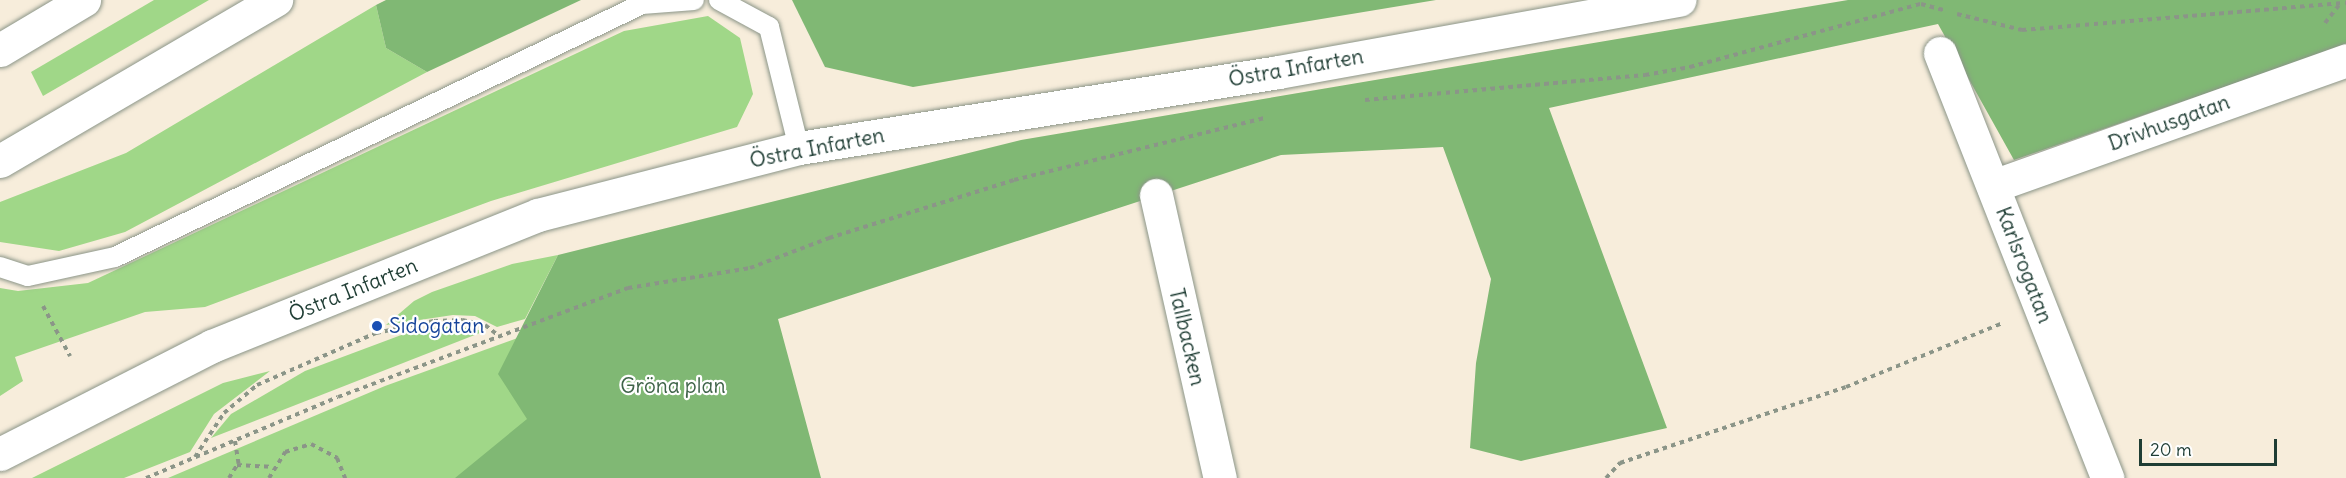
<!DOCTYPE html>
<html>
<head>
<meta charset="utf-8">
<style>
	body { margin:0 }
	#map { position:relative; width:2346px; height:478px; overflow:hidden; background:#f7eddb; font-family:Delius,sans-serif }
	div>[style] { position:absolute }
	.green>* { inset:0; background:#a0d788 }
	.forest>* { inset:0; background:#80b874 }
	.path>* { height:4px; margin-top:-2px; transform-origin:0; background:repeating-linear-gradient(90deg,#8b9588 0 4.5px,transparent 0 9px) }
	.roads { filter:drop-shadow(0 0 2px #8b9588) drop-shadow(0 0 2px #8b9588) }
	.lane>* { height:20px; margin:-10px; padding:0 10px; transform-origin:10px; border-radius:10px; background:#fff }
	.street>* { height:33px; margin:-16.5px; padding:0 16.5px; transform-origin:16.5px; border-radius:16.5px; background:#fff }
	.secondary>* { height:33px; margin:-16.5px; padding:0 16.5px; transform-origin:16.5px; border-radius:16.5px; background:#fff }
	.highway>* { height:33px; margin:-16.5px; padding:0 16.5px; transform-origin:16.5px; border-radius:16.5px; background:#fff }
	.dots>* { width:16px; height:16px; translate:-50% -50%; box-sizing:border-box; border:3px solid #fff; border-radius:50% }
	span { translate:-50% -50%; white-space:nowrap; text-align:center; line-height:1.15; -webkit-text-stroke:4.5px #fff; paint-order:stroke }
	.street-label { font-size:21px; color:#1f3d34 }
	.transit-label { font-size:21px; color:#164399 }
	.left { translate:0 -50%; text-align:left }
	.park-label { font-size:21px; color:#3f6449 }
	.scale { position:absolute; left:2139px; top:439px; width:138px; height:27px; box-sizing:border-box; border:3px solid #1f3d34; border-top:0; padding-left:8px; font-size:18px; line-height:21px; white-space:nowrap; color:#1f3d34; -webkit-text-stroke:4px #fff; paint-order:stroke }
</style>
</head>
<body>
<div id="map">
	<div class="green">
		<i style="clip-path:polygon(154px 0,209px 0,43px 96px,31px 72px)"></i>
		<i style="clip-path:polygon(376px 5px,386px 48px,427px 72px,125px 232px,59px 251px,0 242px,0 202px,126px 153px)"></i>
		<i style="clip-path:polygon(708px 16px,740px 38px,753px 94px,737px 127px,491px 201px,205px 307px,145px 312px,15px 357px,23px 381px,0 396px,0 288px,18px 291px,88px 283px,624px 31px)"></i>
		<i style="clip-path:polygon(558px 255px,525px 319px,497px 327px,475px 316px,453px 315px,386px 325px,414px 301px,432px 292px,512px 264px)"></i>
		<i style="clip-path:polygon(559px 323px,801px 478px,168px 478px,385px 386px)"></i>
		<i style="clip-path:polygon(453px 326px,485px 331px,211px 438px,231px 414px,305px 371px,412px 331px)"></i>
		<i style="clip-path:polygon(270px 371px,214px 414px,190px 452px,124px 478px,32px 478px,223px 383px)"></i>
	</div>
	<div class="forest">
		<i style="clip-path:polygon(386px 0,581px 0,427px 72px,386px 48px,376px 5px)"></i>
		<i style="clip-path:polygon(792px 0,1436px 0,913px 87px,825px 67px)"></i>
		<i style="clip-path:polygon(1848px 0,2346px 0,2346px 45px,2014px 160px,1938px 24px,1549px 108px,1667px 428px,1521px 461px,1470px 448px,1476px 363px,1491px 279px,1443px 147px,1281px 155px,778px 319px,821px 478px,455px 478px,527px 419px,498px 374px,558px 255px,1021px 140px)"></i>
	</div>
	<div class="path">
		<i style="left:1957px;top:14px;width:67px;rotate:13.8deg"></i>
		<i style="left:2022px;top:30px;width:325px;rotate:-4.8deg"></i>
		<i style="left:2325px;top:23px;width:23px;rotate:-52deg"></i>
		<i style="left:1365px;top:100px;width:281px;rotate:-5.1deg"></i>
		<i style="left:1645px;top:75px;width:46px;rotate:-10.1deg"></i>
		<i style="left:1690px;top:67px;width:239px;rotate:-15.3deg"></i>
		<i style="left:1921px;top:4px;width:24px;rotate:15deg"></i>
		<i style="left:43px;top:306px;width:57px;rotate:61.6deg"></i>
		<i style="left:235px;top:441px;width:24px;rotate:81deg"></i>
		<i style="left:195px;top:457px;width:53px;rotate:-56.6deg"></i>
		<i style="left:224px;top:413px;width:43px;rotate:-40.3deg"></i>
		<i style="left:257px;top:385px;width:130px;rotate:-23.6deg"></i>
		<i style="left:376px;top:333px;width:59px;rotate:-11.7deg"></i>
		<i style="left:434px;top:321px;width:28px;rotate:-2deg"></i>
		<i style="left:462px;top:320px;width:24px;rotate:12deg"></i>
		<i style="left:485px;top:325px;width:18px;rotate:38deg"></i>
		<i style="left:146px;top:478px;width:208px;rotate:-22.9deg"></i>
		<i style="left:338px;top:397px;width:310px;rotate:-20.6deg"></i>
		<i style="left:628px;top:288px;width:124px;rotate:-9.3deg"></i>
		<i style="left:750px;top:268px;width:85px;rotate:-20.8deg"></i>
		<i style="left:829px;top:238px;width:194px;rotate:-17.4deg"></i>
		<i style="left:1014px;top:180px;width:258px;rotate:-13.9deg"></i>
		<i style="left:229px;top:478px;width:15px;rotate:-58deg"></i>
		<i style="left:237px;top:465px;width:35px;rotate:3deg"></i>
		<i style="left:269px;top:478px;width:31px;rotate:-58deg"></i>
		<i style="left:285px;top:452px;width:27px;rotate:-17deg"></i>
		<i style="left:311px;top:444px;width:30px;rotate:28deg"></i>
		<i style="left:337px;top:458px;width:22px;rotate:68deg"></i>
		<i style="left:1606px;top:478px;width:21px;rotate:-47deg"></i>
		<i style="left:1620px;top:463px;width:238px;rotate:-18.6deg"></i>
		<i style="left:1846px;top:387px;width:170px;rotate:-22.2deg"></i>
	</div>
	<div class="roads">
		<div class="lane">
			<i style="left:719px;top:0;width:57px;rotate:28.4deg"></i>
			<i style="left:769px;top:27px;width:125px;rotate:76.1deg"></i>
			<i style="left:0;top:267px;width:29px;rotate:18deg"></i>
			<i style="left:28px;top:276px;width:89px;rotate:-12.3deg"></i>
			<i style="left:115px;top:257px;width:585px;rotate:-25.64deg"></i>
			<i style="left:642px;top:4px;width:52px;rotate:-4.4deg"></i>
		</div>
		<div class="street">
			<i style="left:1940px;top:53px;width:457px;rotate:68.5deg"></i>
			<i style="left:1993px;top:186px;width:375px;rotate:-19.6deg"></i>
			<i style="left:1156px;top:195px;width:290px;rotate:77.3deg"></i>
		</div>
		<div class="secondary">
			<i style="left:0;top:454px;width:238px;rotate:-27deg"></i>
			<i style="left:212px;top:346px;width:351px;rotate:-21.9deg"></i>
			<i style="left:538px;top:215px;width:269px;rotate:-14.4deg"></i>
			<i style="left:799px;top:148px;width:485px;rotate:-9deg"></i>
			<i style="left:1278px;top:72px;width:408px;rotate:-10.2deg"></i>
		</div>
		<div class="highway">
			<i style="left:0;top:50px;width:98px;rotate:-30.8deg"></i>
			<i style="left:0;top:161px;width:320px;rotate:-30.3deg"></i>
		</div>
	</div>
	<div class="dots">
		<i style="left:377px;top:326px;background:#1a4fb4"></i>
	</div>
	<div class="street-label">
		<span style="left:1296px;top:68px;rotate:-10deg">Östra Infarten</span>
		<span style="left:2169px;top:123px;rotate:-20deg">Drivhusgatan</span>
		<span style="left:817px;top:148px;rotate:-11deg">Östra Infarten</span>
		<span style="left:2024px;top:265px;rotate:69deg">Karlsrogatan</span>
		<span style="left:353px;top:290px;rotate:-22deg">Östra Infarten</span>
		<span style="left:1187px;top:337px;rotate:77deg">Tallbacken</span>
	</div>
	<div class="transit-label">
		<span class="left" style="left:389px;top:326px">Sidogatan</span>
	</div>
	<div class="park-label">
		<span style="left:673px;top:386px">Gröna plan</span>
	</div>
	<div class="scale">20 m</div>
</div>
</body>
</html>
